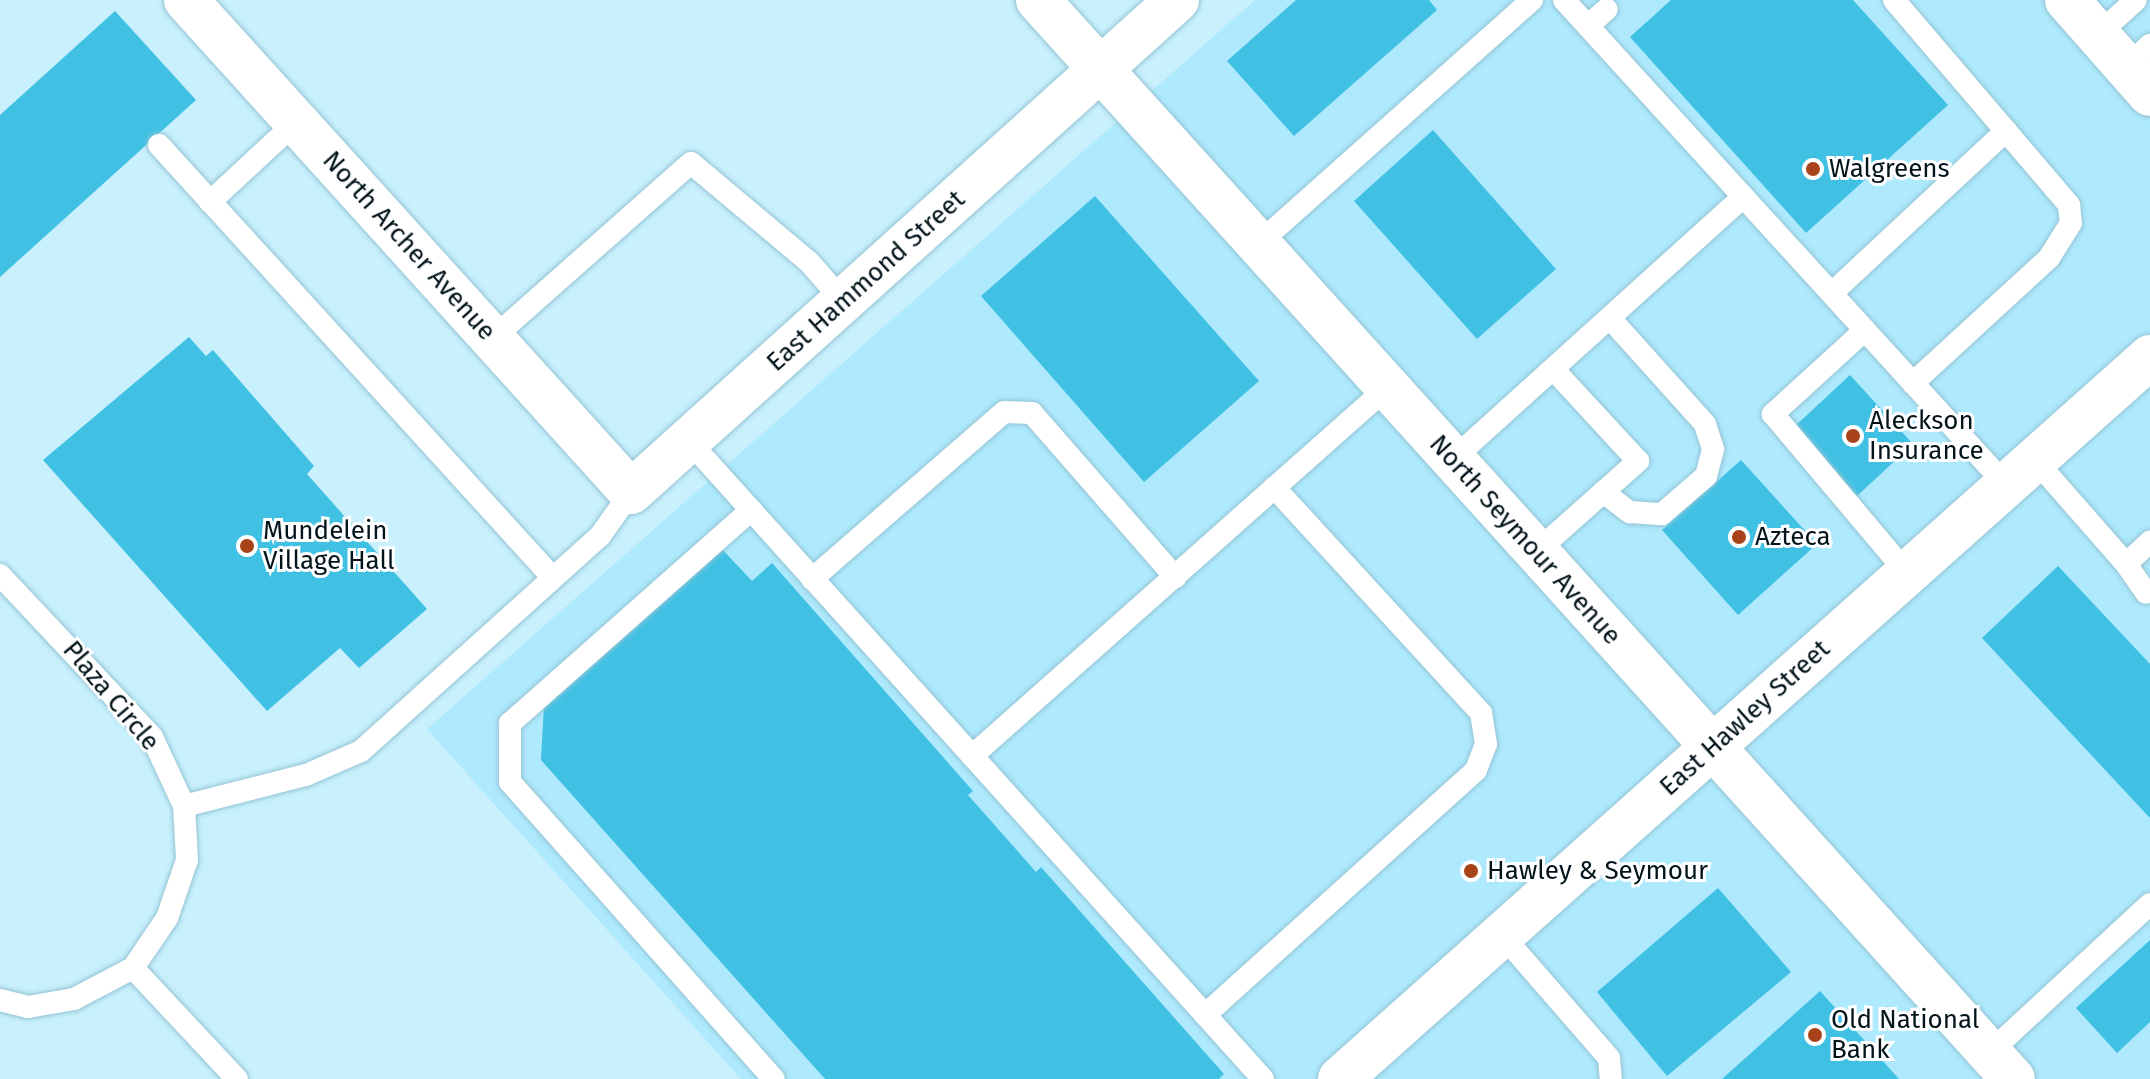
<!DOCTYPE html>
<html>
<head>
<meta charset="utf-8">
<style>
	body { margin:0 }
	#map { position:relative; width:2150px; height:1079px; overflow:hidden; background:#c8f0fd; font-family:"Fira Sans",sans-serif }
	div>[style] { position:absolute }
	.built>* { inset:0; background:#aee9fd }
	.building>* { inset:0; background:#40c1e4 }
	.roads { filter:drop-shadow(0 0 2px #94c4d4) drop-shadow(0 0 2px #94c4d4) }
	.lane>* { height:22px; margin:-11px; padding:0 11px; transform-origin:11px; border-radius:11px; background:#fff }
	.street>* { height:44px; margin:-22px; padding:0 22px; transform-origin:22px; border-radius:22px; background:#fff }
	.secondary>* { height:44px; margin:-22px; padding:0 22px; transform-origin:22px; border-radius:22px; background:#fff }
	.primary>* { height:44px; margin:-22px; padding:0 22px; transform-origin:22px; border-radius:22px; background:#fff }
	.dots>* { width:22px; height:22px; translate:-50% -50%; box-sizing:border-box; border:4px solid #fff; border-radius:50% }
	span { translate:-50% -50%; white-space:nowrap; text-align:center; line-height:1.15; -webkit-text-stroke:6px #fff; paint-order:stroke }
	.poi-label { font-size:26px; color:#02141a }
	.left { translate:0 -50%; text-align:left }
	.street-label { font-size:26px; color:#02141a }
</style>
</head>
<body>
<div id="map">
	<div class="built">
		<i style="clip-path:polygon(1255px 0,2150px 0,2150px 1079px,741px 1079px,427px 729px)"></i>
	</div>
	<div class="building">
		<i style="clip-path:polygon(1296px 0,1429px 0,1437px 10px,1294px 136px,1227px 61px)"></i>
		<i style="clip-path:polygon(1671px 0,1853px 0,1948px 105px,1806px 233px,1630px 37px)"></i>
		<i style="clip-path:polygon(115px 11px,196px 100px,0 277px,0 115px)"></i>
		<i style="clip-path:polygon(1433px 130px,1556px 269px,1477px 339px,1354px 201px)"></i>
		<i style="clip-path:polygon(1095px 196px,1259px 381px,1144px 482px,981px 296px)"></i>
		<i style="clip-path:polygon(189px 337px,206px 356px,213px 350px,314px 466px,307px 474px,427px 609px,359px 668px,340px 648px,267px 711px,43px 460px)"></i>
		<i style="clip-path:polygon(1850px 375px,1913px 444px,1857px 496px,1793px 428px)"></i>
		<i style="clip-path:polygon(1741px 460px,1817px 544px,1738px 615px,1662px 530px)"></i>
		<i style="clip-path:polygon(721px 548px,752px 581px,772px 563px,973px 791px,968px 795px,1036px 872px,1041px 867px,1224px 1074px,1219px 1079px,825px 1079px,541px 760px,544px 705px)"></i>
		<i style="clip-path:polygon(2058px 566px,2150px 664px,2150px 818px,1982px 638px)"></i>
		<i style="clip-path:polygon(1718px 888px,1791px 972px,1667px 1076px,1597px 992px)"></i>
		<i style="clip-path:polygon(2150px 940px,2150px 1022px,2117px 1053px,2076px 1008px)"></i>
		<i style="clip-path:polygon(1820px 991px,1899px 1079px,1722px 1079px)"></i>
	</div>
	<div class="roads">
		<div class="lane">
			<i style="left:1564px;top:0;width:656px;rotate:47.66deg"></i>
			<i style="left:1894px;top:0;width:270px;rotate:49.5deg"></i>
			<i style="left:2069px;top:205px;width:18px;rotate:84deg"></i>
			<i style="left:2071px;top:223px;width:41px;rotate:122.2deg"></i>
			<i style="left:2049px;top:258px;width:185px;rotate:137.4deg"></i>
			<i style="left:1588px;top:26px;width:25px;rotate:-42deg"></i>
			<i style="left:2097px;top:35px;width:52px;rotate:-41.9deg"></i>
			<i style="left:2127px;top:67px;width:32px;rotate:-44deg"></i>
			<i style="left:159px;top:145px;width:585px;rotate:47.7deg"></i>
			<i style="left:210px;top:202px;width:117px;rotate:-42.9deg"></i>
			<i style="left:1258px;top:244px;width:367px;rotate:-41.7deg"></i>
			<i style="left:1832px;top:293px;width:238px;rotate:-43deg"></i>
			<i style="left:1865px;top:330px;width:125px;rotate:137.6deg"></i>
			<i style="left:1773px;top:414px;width:208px;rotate:49.9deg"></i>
			<i style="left:493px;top:338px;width:264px;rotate:-41.5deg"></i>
			<i style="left:691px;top:163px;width:155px;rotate:40deg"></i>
			<i style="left:810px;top:263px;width:52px;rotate:48.9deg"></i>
			<i style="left:688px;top:440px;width:860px;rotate:48.02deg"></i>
			<i style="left:1453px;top:459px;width:391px;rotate:-42.1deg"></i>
			<i style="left:2035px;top:460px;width:138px;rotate:48.8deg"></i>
			<i style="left:2126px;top:564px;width:33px;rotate:-43deg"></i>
			<i style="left:1603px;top:492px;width:34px;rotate:37deg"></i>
			<i style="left:1630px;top:512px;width:32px;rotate:4deg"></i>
			<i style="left:1662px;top:514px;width:58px;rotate:-40.8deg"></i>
			<i style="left:1706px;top:476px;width:28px;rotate:-75deg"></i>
			<i style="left:1713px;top:449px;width:26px;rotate:-108deg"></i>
			<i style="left:1705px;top:424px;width:142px;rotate:-131.9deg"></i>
			<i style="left:751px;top:510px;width:322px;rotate:138.5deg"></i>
			<i style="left:510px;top:723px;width:59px;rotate:90deg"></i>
			<i style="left:510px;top:782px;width:397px;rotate:48.4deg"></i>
			<i style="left:1536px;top:552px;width:137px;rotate:-41.7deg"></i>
			<i style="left:1638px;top:461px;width:125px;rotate:-132.7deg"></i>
			<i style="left:2126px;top:564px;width:35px;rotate:55deg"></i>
			<i style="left:0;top:575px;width:222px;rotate:46.8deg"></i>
			<i style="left:152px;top:737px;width:76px;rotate:65.1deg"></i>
			<i style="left:184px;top:806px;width:54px;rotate:86.8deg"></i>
			<i style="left:187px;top:860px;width:61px;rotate:109deg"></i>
			<i style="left:167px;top:918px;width:60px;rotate:124.2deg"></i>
			<i style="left:812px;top:579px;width:254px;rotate:-41deg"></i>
			<i style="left:1004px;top:412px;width:28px;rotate:2deg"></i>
			<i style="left:1032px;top:413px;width:218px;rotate:48.9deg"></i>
			<i style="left:972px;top:756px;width:556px;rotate:-41.57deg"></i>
			<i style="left:184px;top:806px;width:126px;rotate:-14.3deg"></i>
			<i style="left:306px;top:775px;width:60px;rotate:-23.6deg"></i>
			<i style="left:361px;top:751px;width:321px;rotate:-42deg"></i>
			<i style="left:600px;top:536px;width:54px;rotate:-54.8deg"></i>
			<i style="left:1502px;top:935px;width:163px;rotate:49deg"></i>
			<i style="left:1609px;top:1058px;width:21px;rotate:85deg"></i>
			<i style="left:0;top:1000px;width:29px;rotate:14deg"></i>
			<i style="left:28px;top:1007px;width:47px;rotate:-9.9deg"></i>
			<i style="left:74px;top:999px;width:67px;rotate:-27.7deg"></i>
			<i style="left:133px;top:968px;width:152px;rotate:46.9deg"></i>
			<i style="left:1205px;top:1015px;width:365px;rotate:-42.1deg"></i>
			<i style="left:1476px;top:770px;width:28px;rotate:-69deg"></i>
			<i style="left:1486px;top:744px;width:31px;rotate:-99deg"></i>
			<i style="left:1481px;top:713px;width:306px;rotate:-132.5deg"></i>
			<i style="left:1989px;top:1053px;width:219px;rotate:-42.8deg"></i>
		</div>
		<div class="street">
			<i style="left:186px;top:0;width:663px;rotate:47.87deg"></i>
			<i style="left:631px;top:492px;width:735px;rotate:-42.02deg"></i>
		</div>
		<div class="secondary">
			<i style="left:1038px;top:0;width:1454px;rotate:47.9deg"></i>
			<i style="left:1340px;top:1079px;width:1085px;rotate:-41.71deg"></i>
		</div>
		<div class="primary">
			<i style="left:2067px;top:0;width:125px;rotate:48.6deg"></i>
		</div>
	</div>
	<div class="dots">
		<i style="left:1813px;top:169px;background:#a84219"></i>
		<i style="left:1853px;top:436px;background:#a84219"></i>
		<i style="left:1739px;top:537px;background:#a84219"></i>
		<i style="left:247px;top:546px;background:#a84219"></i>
		<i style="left:1471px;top:871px;background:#a84219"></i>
		<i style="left:1815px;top:1035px;background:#a84219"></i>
	</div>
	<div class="poi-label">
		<span class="left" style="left:1829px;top:169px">Walgreens</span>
		<span class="left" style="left:1869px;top:436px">Aleckson<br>Insurance</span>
		<span class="left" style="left:263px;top:546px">Mundelein<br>Village Hall</span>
		<span class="left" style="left:1755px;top:537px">Azteca</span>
		<span class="left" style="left:1487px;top:871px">Hawley &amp; Seymour</span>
		<span class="left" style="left:1831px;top:1035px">Old National<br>Bank</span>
	</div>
	<div class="street-label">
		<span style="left:409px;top:246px;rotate:48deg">North Archer Avenue</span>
		<span style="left:866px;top:281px;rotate:-42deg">East Hammond Street</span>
		<span style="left:1525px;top:540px;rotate:48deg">North Seymour Avenue</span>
		<span style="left:111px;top:696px;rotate:50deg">Plaza Circle</span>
		<span style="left:1745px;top:718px;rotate:-42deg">East Hawley Street</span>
	</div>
</div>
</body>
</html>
